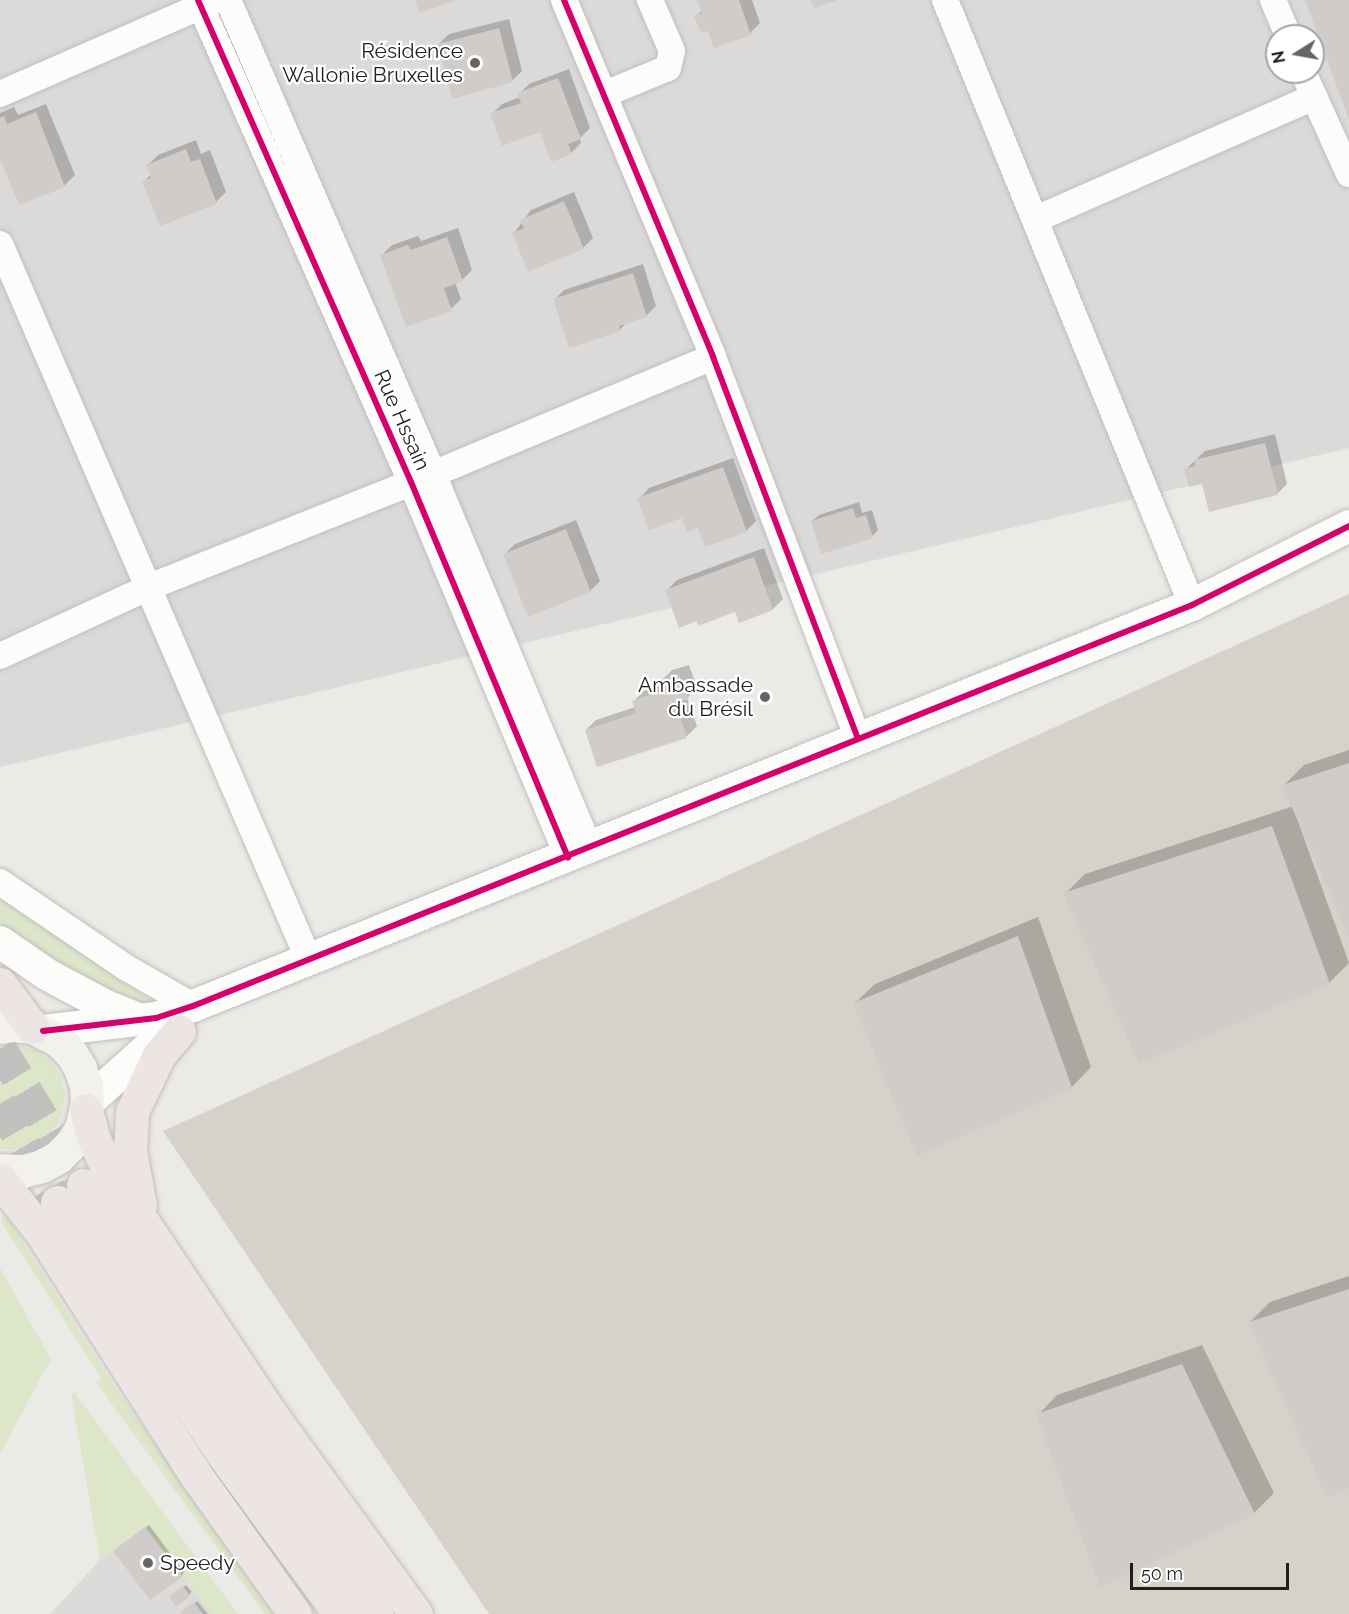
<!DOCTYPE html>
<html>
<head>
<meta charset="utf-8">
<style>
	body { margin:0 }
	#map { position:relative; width:1349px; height:1614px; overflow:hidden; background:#eceae7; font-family:Raleway,sans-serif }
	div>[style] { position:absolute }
	.residential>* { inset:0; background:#dbdad8 }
	.construction>* { inset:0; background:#d5d2c9 }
	.grass>* { inset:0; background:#dde6c9 }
	.parking>* { inset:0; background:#dcdbda }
	.shadow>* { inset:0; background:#0003 }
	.building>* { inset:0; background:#cfccca }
	.trunk-tunnel>* { height:33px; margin-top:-16.5px; transform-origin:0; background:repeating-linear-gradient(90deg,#c3c1bf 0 33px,transparent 0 49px) }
	.roads { filter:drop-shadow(0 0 2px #bfbfbd) drop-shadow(0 0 2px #bfbfbd) }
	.minor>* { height:26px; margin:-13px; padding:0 13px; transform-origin:13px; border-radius:13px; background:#fcfcfb }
	.tertiary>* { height:32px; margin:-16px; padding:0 16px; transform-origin:16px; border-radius:16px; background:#fcfcfb }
	.secondary>* { height:33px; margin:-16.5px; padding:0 16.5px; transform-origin:16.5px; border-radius:16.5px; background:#f2f1eb }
	.trunk>* { height:33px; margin:-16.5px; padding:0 16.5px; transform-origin:16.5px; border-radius:16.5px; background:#ece5e4 }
	.cycleway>* { height:6px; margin:-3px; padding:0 3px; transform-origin:3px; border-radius:3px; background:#d6006c }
	.dots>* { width:16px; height:16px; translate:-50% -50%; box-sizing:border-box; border:3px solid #fff; border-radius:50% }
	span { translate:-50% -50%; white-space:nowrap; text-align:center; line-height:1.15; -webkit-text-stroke:4.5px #fff; paint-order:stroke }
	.poi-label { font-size:21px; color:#1e1e1e }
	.right { translate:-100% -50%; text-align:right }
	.left { translate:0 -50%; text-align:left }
	.street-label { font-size:21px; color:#1e1e1e }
	.north { position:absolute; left:1265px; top:24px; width:60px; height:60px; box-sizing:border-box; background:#fff; border:2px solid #a5a5a5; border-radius:50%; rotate:259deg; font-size:16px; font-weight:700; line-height:24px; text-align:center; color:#1e1e1e }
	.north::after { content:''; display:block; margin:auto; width:21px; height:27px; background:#666564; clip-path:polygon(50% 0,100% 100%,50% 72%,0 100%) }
	.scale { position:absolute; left:1130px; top:1563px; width:159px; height:27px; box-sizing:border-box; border:3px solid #1e1e1e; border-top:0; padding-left:8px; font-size:18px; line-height:21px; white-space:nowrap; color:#1e1e1e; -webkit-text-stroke:4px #fff; paint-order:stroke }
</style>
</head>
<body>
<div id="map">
	<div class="residential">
		<i style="clip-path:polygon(evenodd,0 0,1349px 0,1349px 448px,0 767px,0 0,1277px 36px,1313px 36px,1313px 72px,1277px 72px,1277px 36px)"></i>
	</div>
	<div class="construction">
		<i style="clip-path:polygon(1349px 594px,1349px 1614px,489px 1614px,163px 1131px)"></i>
	</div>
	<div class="grass">
		<i style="clip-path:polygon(0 894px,28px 914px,153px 1002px,116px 1004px,0 933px)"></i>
		<i style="clip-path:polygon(4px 1046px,21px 1046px,38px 1051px,51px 1062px,61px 1077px,65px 1094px,63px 1111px,56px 1127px,45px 1139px,30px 1148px,13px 1150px,0 1148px,0 1047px)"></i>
		<i style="clip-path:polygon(3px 1217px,7px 1217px,109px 1378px,200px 1510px,277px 1614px,265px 1614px,95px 1381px,99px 1381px,101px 1378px,1px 1222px)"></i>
		<i style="clip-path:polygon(0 1268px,51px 1359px,0 1454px)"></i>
		<i style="clip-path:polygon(74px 1392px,238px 1614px,211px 1614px,145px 1527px,100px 1560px,71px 1395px)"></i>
	</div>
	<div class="parking">
		<i style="clip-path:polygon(145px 1527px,211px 1614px,50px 1614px,100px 1560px)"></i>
	</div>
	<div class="shadow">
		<i style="clip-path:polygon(699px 0,752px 0,760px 23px,750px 33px,696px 16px,703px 10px)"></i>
		<i style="clip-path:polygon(509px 19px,522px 71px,512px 81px,439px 44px,449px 34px)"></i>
		<i style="clip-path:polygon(569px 69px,590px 128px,580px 138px,581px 143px,571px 153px,541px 130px,492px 114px,502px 104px,520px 97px,519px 94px,529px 84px)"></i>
		<i style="clip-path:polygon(46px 104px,75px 175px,65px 185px,19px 203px,0 155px,0 113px,14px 107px,18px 115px)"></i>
		<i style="clip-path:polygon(196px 140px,201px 154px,210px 150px,226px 192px,216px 202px,144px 182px,151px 174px,148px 165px,158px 155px)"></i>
		<i style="clip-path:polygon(574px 192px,593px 238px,583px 248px,514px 233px,531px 210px)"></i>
		<i style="clip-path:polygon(458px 228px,472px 270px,462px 280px,455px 282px,461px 299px,451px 309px,382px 255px,392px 245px,418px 236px,421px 241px)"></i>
		<i style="clip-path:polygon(643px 264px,656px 306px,646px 316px,628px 321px,620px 330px,554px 300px,564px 290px)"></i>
		<i style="clip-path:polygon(1275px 434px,1287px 484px,1277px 494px,1203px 482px,1186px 469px,1205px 451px)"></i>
		<i style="clip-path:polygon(733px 458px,756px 521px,746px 531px,699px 526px,683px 516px,639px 499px,649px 488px)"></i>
		<i style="clip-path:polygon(859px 502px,862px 513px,872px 510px,878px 530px,872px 536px,812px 521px,819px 515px)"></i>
		<i style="clip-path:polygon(576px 520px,600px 581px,590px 591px,505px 554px,515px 544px)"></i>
		<i style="clip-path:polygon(764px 548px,783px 599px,773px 609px,736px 610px,698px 619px,667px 590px,677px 580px)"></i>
		<i style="clip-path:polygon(689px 665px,697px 688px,687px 698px,697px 726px,687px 736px,598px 765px,586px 730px,596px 720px,635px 707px,634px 701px,644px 691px,664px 684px,662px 680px,672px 670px)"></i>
		<i style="clip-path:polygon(1349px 750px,1349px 933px,1301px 823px,1299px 824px,1349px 963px,1329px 983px,1065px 894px,1085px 874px,1294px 806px,1284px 785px,1304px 765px)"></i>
		<i style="clip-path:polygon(1038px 917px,1091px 1067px,1072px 1087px,918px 1154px,855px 1003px,875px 984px)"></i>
		<i style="clip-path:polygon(1349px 1276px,1349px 1487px,1250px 1322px,1270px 1302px)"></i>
		<i style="clip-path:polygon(1202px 1345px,1274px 1493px,1254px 1513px,1038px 1415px,1057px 1395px)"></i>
		<i style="clip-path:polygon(149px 1525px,184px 1572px,182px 1575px,118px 1548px)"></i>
		<i style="clip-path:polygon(186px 1585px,192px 1592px,177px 1605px,173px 1595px)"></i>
		<i style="clip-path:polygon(197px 1601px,208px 1614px,184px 1614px,186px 1610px)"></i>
	</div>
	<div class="building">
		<i style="clip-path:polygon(415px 0,457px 0,419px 13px)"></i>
		<i style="clip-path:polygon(697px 0,739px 0,751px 35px,714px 48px,708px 31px,701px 33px,694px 16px,702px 13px)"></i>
		<i style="clip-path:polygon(811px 0,838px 0,814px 8px)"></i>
		<i style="clip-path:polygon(1305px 0,1349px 0,1349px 120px)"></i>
		<i style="clip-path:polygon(499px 28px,513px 82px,452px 99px,438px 44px)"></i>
		<i style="clip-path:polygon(558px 78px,581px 139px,568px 144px,572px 154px,551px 162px,540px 132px,502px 146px,490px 113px,521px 103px,517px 93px)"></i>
		<i style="clip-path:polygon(36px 112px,65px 187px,19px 205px,0 159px,0 118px,4px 116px,7px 124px)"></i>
		<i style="clip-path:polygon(186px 149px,191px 162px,200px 159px,217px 204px,160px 226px,142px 181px,151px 178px,146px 165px)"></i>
		<i style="clip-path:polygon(564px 201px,584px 249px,528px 272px,512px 233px,524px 228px,520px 220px)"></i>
		<i style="clip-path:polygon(447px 237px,463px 281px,444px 288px,452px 311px,406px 327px,380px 255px,408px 245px,411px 250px)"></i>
		<i style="clip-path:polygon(633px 273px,647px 317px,619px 326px,621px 331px,569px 348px,553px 299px)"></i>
		<i style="clip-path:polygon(1265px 443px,1278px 495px,1209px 512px,1202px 484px,1189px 487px,1184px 469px,1195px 466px,1194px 460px)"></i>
		<i style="clip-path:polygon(723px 467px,747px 532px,705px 547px,698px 528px,687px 532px,682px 518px,649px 530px,637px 498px)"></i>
		<i style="clip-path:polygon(853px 508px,856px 518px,866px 515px,873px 538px,821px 554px,811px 521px)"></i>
		<i style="clip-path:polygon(566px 529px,591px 592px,528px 617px,503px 554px)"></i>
		<i style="clip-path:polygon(754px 557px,773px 610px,739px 623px,735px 612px,698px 626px,697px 621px,679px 628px,665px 590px)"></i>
		<i style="clip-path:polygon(679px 674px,688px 699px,676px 703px,687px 738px,597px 767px,585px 730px,636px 713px,632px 701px,664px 690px,661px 680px)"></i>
		<i style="clip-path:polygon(1349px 763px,1349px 937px,1282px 785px)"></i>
		<i style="clip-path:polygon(1272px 826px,1330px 984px,1139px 1064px,1063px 893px)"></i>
		<i style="clip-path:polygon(1018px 936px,1072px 1088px,917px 1156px,853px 1003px)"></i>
		<i style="clip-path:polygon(1349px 1289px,1349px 1488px,1327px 1498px,1249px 1322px)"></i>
		<i style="clip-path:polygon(1182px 1364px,1255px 1514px,1100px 1587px,1036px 1414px)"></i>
		<i style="clip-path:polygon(145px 1527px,183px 1576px,150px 1600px,113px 1551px)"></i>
		<i style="clip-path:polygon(183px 1586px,190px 1596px,176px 1607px,169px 1597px)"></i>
		<i style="clip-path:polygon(194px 1602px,203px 1614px,182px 1614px,181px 1612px)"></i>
	</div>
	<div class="trunk-tunnel">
		<i style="left:0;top:1048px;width:160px;rotate:58.8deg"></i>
		<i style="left:0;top:1103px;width:114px;rotate:60.1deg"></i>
	</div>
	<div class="roads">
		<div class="minor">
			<i style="left:198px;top:0;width:527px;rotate:66.16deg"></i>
			<i style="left:411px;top:482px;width:407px;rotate:67.3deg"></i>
			<i style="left:228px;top:0;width:516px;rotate:66.61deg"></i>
			<i style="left:433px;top:474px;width:407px;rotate:67.3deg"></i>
			<i style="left:564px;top:0;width:387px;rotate:67.3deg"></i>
			<i style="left:713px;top:357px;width:408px;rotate:69.2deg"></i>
			<i style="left:945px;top:0;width:653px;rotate:67.79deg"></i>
			<i style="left:1273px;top:0;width:39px;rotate:67deg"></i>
			<i style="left:1303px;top:72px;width:112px;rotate:65.7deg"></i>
			<i style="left:0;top:94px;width:235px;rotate:-23.6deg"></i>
			<i style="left:605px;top:94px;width:68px;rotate:-22.4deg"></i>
			<i style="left:668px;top:68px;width:17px;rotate:-77deg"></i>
			<i style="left:672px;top:51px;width:56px;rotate:-113.3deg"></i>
			<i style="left:1036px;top:219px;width:304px;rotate:-23.7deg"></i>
			<i style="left:0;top:244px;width:778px;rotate:66.67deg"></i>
			<i style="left:0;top:656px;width:164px;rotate:-24.8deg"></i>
			<i style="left:149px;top:587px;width:306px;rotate:-21.7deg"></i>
			<i style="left:433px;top:474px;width:303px;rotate:-22.7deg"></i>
			<i style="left:0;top:882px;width:151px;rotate:34.2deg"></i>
			<i style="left:125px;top:967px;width:78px;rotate:29.8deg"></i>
		</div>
		<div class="tertiary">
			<i style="left:0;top:942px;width:58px;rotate:34.5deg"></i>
			<i style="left:48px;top:975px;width:66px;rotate:28.1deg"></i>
			<i style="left:106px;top:1006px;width:31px;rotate:22deg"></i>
			<i style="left:43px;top:1031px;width:114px;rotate:-6.6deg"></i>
			<i style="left:156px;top:1018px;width:39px;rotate:-18deg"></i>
			<i style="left:193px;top:1006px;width:1076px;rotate:-21.87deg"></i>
			<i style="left:1192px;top:605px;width:176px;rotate:-26.7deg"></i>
			<i style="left:87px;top:1103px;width:79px;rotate:-41.9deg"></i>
			<i style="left:146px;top:1050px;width:37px;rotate:-29deg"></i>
		</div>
		<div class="secondary">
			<i style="left:0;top:1027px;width:13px;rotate:-9deg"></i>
			<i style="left:13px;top:1025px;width:19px;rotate:6deg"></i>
			<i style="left:32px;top:1027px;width:29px;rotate:27deg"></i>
			<i style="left:58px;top:1040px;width:18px;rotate:45deg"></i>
			<i style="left:71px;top:1053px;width:17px;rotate:59deg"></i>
			<i style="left:80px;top:1068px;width:18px;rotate:71deg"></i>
			<i style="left:86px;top:1085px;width:18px;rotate:87deg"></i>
			<i style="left:87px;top:1103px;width:26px;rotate:103deg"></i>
			<i style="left:81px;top:1128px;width:19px;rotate:122deg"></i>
			<i style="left:71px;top:1144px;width:18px;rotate:135deg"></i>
			<i style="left:58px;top:1157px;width:18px;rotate:151deg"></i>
			<i style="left:42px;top:1166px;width:20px;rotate:165deg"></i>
			<i style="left:23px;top:1171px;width:23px;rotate:-178deg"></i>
		</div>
		<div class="trunk">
			<i style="left:0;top:984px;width:54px;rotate:53.3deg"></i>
			<i style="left:86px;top:1110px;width:30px;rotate:75deg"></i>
			<i style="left:94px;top:1139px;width:24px;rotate:66deg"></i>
			<i style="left:104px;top:1161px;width:75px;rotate:57.6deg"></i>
			<i style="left:144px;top:1224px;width:231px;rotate:56.3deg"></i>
			<i style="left:272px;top:1416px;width:245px;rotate:54deg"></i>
			<i style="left:0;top:1180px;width:66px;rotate:51.7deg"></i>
			<i style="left:41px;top:1232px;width:287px;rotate:57.5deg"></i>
			<i style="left:195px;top:1474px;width:172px;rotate:54.5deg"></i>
			<i style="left:83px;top:1185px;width:299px;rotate:56.5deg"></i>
			<i style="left:248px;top:1434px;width:221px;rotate:54.4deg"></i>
			<i style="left:57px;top:1202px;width:300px;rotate:56.7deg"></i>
			<i style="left:222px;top:1453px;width:200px;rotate:53.8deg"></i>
			<i style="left:140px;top:1205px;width:55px;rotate:-100.5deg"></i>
			<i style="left:130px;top:1151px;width:39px;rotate:-87deg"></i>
			<i style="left:132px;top:1112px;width:63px;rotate:-64.7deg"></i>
			<i style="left:159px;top:1055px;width:31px;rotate:-50deg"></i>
		</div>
	</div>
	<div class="cycleway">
		<i style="left:198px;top:0;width:527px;rotate:66.16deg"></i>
		<i style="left:411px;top:482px;width:407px;rotate:67.3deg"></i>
		<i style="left:564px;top:0;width:387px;rotate:67.3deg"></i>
		<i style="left:713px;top:357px;width:408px;rotate:69.2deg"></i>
		<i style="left:43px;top:1031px;width:114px;rotate:-6.6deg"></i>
		<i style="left:156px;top:1018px;width:39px;rotate:-18deg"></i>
		<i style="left:193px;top:1006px;width:1076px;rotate:-21.87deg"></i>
		<i style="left:1192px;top:605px;width:176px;rotate:-26.7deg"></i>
	</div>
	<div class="dots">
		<i style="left:475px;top:63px;background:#666564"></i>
		<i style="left:765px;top:697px;background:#666564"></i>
		<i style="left:148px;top:1563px;background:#666564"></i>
	</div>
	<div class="poi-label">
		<span class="right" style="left:463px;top:63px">Résidence<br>Wallonie Bruxelles</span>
		<span class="right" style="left:753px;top:697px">Ambassade<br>du Brésil</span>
		<span class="left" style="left:160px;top:1563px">Speedy</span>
	</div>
	<div class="street-label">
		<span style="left:402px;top:420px;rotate:66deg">Rue Hssain</span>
	</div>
	<div class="north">N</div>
	<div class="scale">50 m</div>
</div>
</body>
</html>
